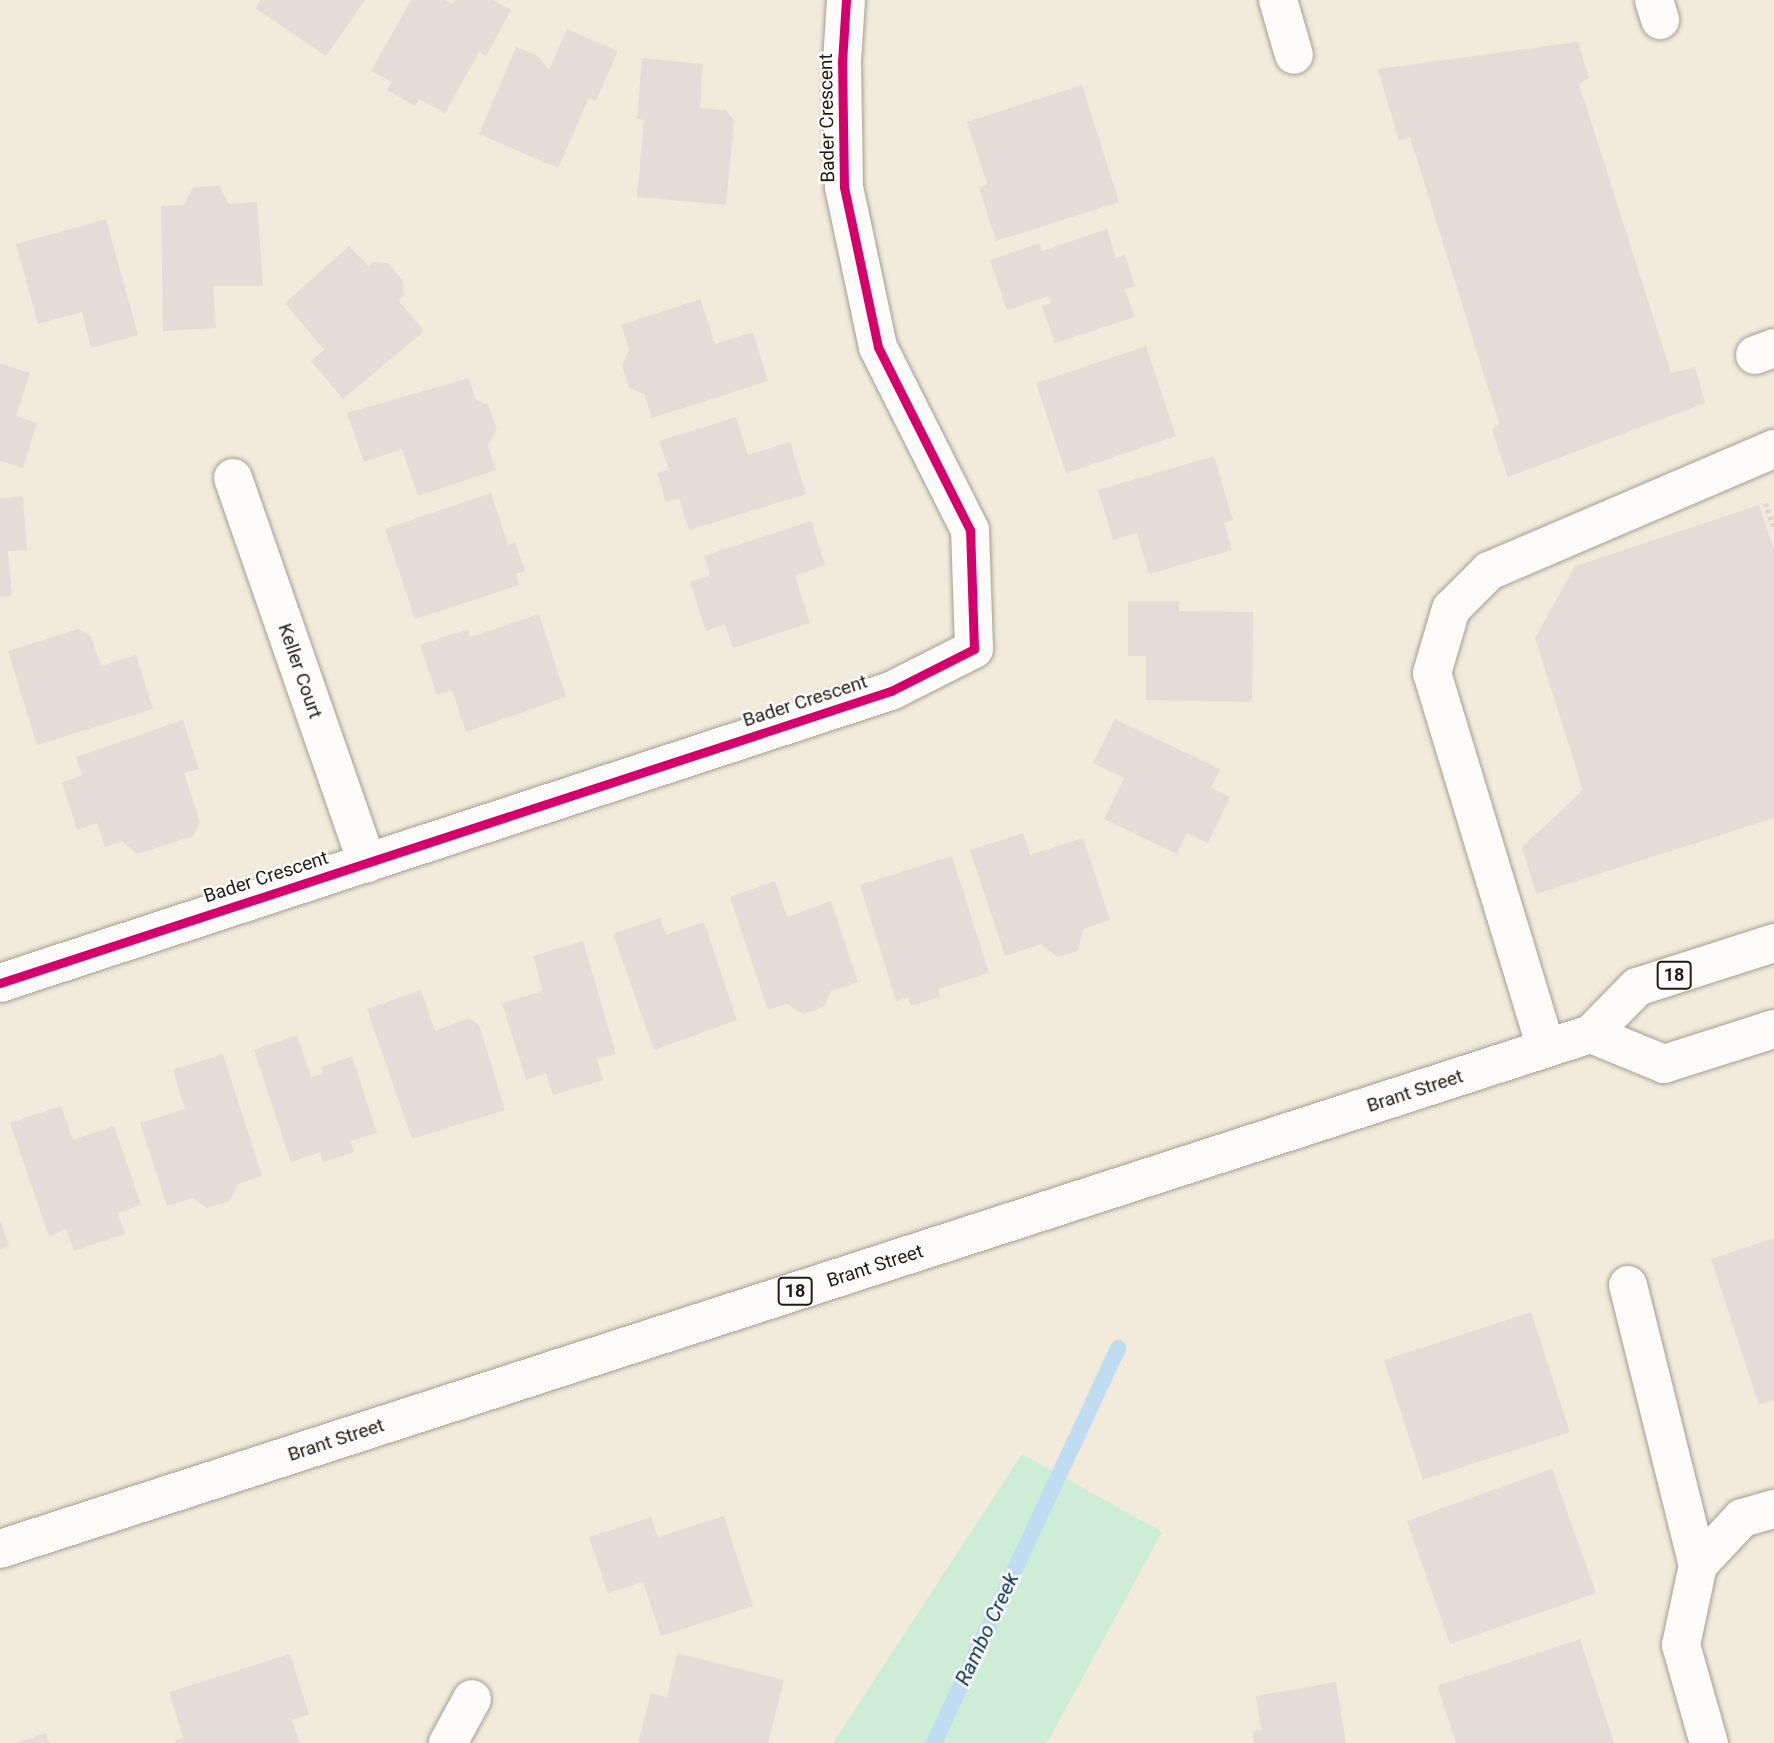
<!DOCTYPE html>
<html>
<head>
<meta charset="utf-8">
<style>
	body { margin:0 }
	#map { position:relative; width:1774px; height:1743px; overflow:hidden; background:#f2ebdb; font-family:Roboto,sans-serif }
	div>[style] { position:absolute }
	.green>* { inset:0; background:#ceedd6 }
	.stream>* { height:16px; margin:-8px; padding:0 8px; transform-origin:8px; border-radius:8px; background:#c0dcf1 }
	.building>* { inset:0; background:#e5dbd7 }
	.path>* { height:4.5px; margin-top:-2.25px; transform-origin:0; background:repeating-linear-gradient(90deg,#d9d7d2 0 3.5px,transparent 0 7px) }
	.roads { filter:drop-shadow(0 0 2px #a39e92) drop-shadow(0 0 2px #a39e92) }
	.minor>* { height:38px; margin:-19px; padding:0 19px; transform-origin:19px; border-radius:19px; background:#fdfcfa }
	.major>* { height:38px; margin:-19px; padding:0 19px; transform-origin:19px; border-radius:19px; background:#fdfcfa }
	.cycleway>* { height:9px; margin:-4.5px; padding:0 4.5px; transform-origin:4.5px; border-radius:4.5px; background:#d6006c }
	span { translate:-50% -50%; white-space:nowrap; text-align:center; line-height:1.15; -webkit-text-stroke:5px #fdfdfd; paint-order:stroke }
	.shield-label span { padding:2px 5px; background:#fdfdfd; border:2px solid; border-radius:5px; -webkit-text-stroke-width:0 }
	.shield-label { font-size:18px; color:#211c12; font-weight:700 }
	.street-label { font-size:19px; color:#211c12 }
	.water-label { font-size:21px; color:#083250; font-style:italic }
</style>
</head>
<body>
<div id="map">
	<div class="green">
		<i style="clip-path:polygon(1022px 1454px,1162px 1532px,1047px 1743px,833px 1743px)"></i>
	</div>
	<div class="stream">
		<i style="left:934px;top:1743px;width:436px;rotate:-65deg"></i>
	</div>
	<div class="building">
		<i style="clip-path:polygon(261px 0,365px 0,326px 56px,255px 8px)"></i>
		<i style="clip-path:polygon(411px 0,445px 0,452px 4px,454px 0,493px 0,511px 10px,486px 56px,479px 52px,445px 113px,419px 99px,415px 106px,387px 90px,392px 82px,371px 71px)"></i>
		<i style="clip-path:polygon(567px 29px,618px 51px,596px 101px,589px 98px,558px 168px,479px 134px,516px 47px,538px 56px,549px 70px)"></i>
		<i style="clip-path:polygon(1578px 42px,1589px 78px,1579px 84px,1671px 373px,1695px 367px,1705px 403px,1508px 477px,1492px 429px,1499px 423px,1410px 137px,1399px 141px,1378px 69px)"></i>
		<i style="clip-path:polygon(642px 58px,703px 64px,700px 108px,726px 110px,734px 120px,726px 205px,637px 197px,644px 120px,637px 119px)"></i>
		<i style="clip-path:polygon(1082px 85px,1119px 202px,996px 241px,979px 187px,987px 184px,967px 122px)"></i>
		<i style="clip-path:polygon(219px 186px,229px 204px,257px 202px,263px 286px,213px 286px,216px 328px,163px 331px,161px 206px,184px 205px,193px 187px)"></i>
		<i style="clip-path:polygon(106px 219px,138px 335px,91px 348px,82px 312px,38px 324px,16px 244px)"></i>
		<i style="clip-path:polygon(1107px 229px,1116px 258px,1125px 255px,1135px 286px,1125px 289px,1135px 317px,1055px 343px,1042px 306px,1051px 303px,1048px 296px,1007px 310px,990px 260px,1039px 243px,1042px 251px)"></i>
		<i style="clip-path:polygon(349px 246px,369px 267px,373px 262px,388px 263px,403px 281px,404px 296px,398px 300px,424px 331px,343px 399px,311px 361px,324px 350px,285px 303px)"></i>
		<i style="clip-path:polygon(700px 299px,715px 344px,753px 332px,768px 381px,652px 418px,644px 394px,629px 388px,622px 365px,629px 349px,621px 325px)"></i>
		<i style="clip-path:polygon(1146px 346px,1176px 436px,1066px 473px,1036px 383px)"></i>
		<i style="clip-path:polygon(0 363px,30px 373px,16px 416px,37px 423px,23px 468px,0 461px)"></i>
		<i style="clip-path:polygon(469px 378px,475px 399px,488px 405px,497px 429px,488px 446px,496px 470px,418px 496px,402px 449px,364px 462px,347px 413px)"></i>
		<i style="clip-path:polygon(736px 417px,748px 455px,790px 442px,806px 494px,689px 530px,679px 498px,666px 502px,657px 473px,669px 470px,659px 441px)"></i>
		<i style="clip-path:polygon(1214px 456px,1233px 520px,1224px 523px,1232px 550px,1149px 574px,1137px 533px,1113px 540px,1098px 490px)"></i>
		<i style="clip-path:polygon(491px 493px,508px 545px,515px 542px,525px 571px,516px 574px,519px 585px,415px 619px,385px 529px)"></i>
		<i style="clip-path:polygon(23px 496px,27px 550px,8px 551px,12px 596px,0 597px,0 498px)"></i>
		<i style="clip-path:polygon(1759px 505px,1774px 550px,1774px 818px,1536px 894px,1522px 847px,1583px 790px,1535px 638px,1575px 566px)"></i>
		<i style="clip-path:polygon(811px 521px,825px 565px,795px 576px,810px 623px,733px 648px,725px 624px,706px 631px,690px 582px,710px 575px,704px 556px)"></i>
		<i style="clip-path:polygon(1128px 601px,1179px 601px,1179px 611px,1253px 612px,1252px 702px,1146px 700px,1146px 656px,1128px 656px)"></i>
		<i style="clip-path:polygon(539px 614px,566px 697px,466px 732px,452px 690px,437px 695px,420px 645px,468px 629px,470px 637px)"></i>
		<i style="clip-path:polygon(78px 629px,91px 636px,101px 666px,136px 655px,153px 709px,37px 745px,8px 651px)"></i>
		<i style="clip-path:polygon(1115px 719px,1220px 769px,1211px 788px,1230px 797px,1208px 843px,1187px 833px,1177px 854px,1104px 819px,1124px 778px,1093px 763px)"></i>
		<i style="clip-path:polygon(183px 720px,199px 769px,184px 773px,200px 822px,193px 836px,137px 854px,122px 841px,105px 847px,97px 823px,77px 830px,62px 783px,82px 775px,76px 757px)"></i>
		<i style="clip-path:polygon(1023px 833px,1030px 855px,1083px 838px,1110px 920px,1083px 929px,1078px 951px,1057px 957px,1041px 944px,1005px 956px,970px 850px)"></i>
		<i style="clip-path:polygon(952px 856px,989px 973px,938px 989px,940px 997px,911px 1006px,908px 997px,896px 1001px,860px 885px)"></i>
		<i style="clip-path:polygon(775px 881px,787px 917px,831px 901px,858px 982px,831px 991px,824px 1007px,803px 1014px,787px 1004px,768px 1010px,730px 897px)"></i>
		<i style="clip-path:polygon(660px 918px,666px 935px,704px 922px,737px 1020px,654px 1050px,613px 934px)"></i>
		<i style="clip-path:polygon(583px 941px,616px 1054px,597px 1059px,603px 1080px,553px 1095px,546px 1073px,526px 1080px,502px 1003px,543px 991px,533px 956px)"></i>
		<i style="clip-path:polygon(421px 990px,435px 1031px,469px 1018px,479px 1025px,505px 1110px,412px 1139px,367px 1009px)"></i>
		<i style="clip-path:polygon(297px 1035px,311px 1077px,323px 1074px,321px 1067px,352px 1056px,377px 1133px,351px 1141px,354px 1152px,323px 1162px,320px 1152px,291px 1162px,254px 1050px)"></i>
		<i style="clip-path:polygon(223px 1054px,262px 1176px,238px 1184px,230px 1201px,207px 1208px,193px 1198px,167px 1206px,140px 1123px,185px 1109px,173px 1070px)"></i>
		<i style="clip-path:polygon(61px 1106px,73px 1140px,114px 1126px,141px 1205px,118px 1213px,125px 1234px,74px 1251px,66px 1229px,49px 1236px,10px 1123px)"></i>
		<i style="clip-path:polygon(0 1220px,9px 1246px,0 1249px)"></i>
		<i style="clip-path:polygon(1774px 1238px,1774px 1400px,1759px 1405px,1711px 1259px)"></i>
		<i style="clip-path:polygon(1531px 1312px,1570px 1432px,1423px 1480px,1384px 1360px)"></i>
		<i style="clip-path:polygon(1552px 1469px,1596px 1593px,1450px 1644px,1407px 1521px)"></i>
		<i style="clip-path:polygon(724px 1516px,753px 1606px,661px 1636px,643px 1582px,608px 1593px,589px 1537px,651px 1517px,658px 1537px)"></i>
		<i style="clip-path:polygon(1580px 1639px,1614px 1743px,1456px 1743px,1437px 1686px)"></i>
		<i style="clip-path:polygon(677px 1653px,784px 1680px,768px 1743px,638px 1743px,651px 1693px,667px 1697px)"></i>
		<i style="clip-path:polygon(290px 1654px,309px 1714px,292px 1720px,300px 1743px,176px 1743px,175px 1740px,183px 1737px,169px 1692px)"></i>
		<i style="clip-path:polygon(1336px 1682px,1346px 1743px,1254px 1743px,1252px 1731px,1261px 1730px,1256px 1696px)"></i>
		<i style="clip-path:polygon(46px 1733px,49px 1743px,16px 1743px)"></i>
	</div>
	<div class="path">
		<i style="left:1766px;top:503px;width:26px;rotate:72deg"></i>
	</div>
	<div class="roads">
		<div class="minor">
			<i style="left:1278px;top:0;width:57px;rotate:73.8deg"></i>
			<i style="left:1654px;top:0;width:21px;rotate:73deg"></i>
			<i style="left:1755px;top:355px;width:20px;rotate:-20deg"></i>
			<i style="left:233px;top:478px;width:408px;rotate:70.8deg"></i>
			<i style="left:0;top:983px;width:938px;rotate:-18.15deg"></i>
			<i style="left:891px;top:691px;width:93px;rotate:-26.8deg"></i>
			<i style="left:974px;top:649px;width:119px;rotate:-91.9deg"></i>
			<i style="left:970px;top:530px;width:205px;rotate:-116.7deg"></i>
			<i style="left:878px;top:347px;width:164px;rotate:-102deg"></i>
			<i style="left:844px;top:187px;width:125px;rotate:-90.9deg"></i>
			<i style="left:842px;top:62px;width:62px;rotate:-86.3deg"></i>
			<i style="left:1546px;top:1048px;width:392px;rotate:-106.9deg"></i>
			<i style="left:1432px;top:673px;width:67px;rotate:-73.5deg"></i>
			<i style="left:1451px;top:609px;width:54px;rotate:-45deg"></i>
			<i style="left:1489px;top:571px;width:310px;rotate:-23.2deg"></i>
			<i style="left:1628px;top:1285px;width:289px;rotate:76deg"></i>
			<i style="left:1698px;top:1565px;width:82px;rotate:102deg"></i>
			<i style="left:1681px;top:1645px;width:102px;rotate:74.1deg"></i>
			<i style="left:1698px;top:1565px;width:64px;rotate:-46.9deg"></i>
			<i style="left:1742px;top:1518px;width:33px;rotate:-16deg"></i>
			<i style="left:448px;top:1743px;width:50px;rotate:-61.4deg"></i>
		</div>
		<div class="major">
			<i style="left:1591px;top:1034px;width:79px;rotate:22.3deg"></i>
			<i style="left:1664px;top:1064px;width:115px;rotate:-17.7deg"></i>
			<i style="left:0;top:1549px;width:1672px;rotate:-17.94deg"></i>
			<i style="left:1591px;top:1034px;width:66px;rotate:-45.6deg"></i>
			<i style="left:1637px;top:987px;width:144px;rotate:-17.8deg"></i>
		</div>
	</div>
	<div class="cycleway">
		<i style="left:0;top:983px;width:938px;rotate:-18.15deg"></i>
		<i style="left:891px;top:691px;width:93px;rotate:-26.8deg"></i>
		<i style="left:974px;top:649px;width:119px;rotate:-91.9deg"></i>
		<i style="left:970px;top:530px;width:205px;rotate:-116.7deg"></i>
		<i style="left:878px;top:347px;width:164px;rotate:-102deg"></i>
		<i style="left:844px;top:187px;width:125px;rotate:-90.9deg"></i>
		<i style="left:842px;top:62px;width:62px;rotate:-86.3deg"></i>
	</div>
	<div class="shield-label">
		<span style="left:1674px;top:975px">18</span>
		<span style="left:795px;top:1291px">18</span>
	</div>
	<div class="street-label">
		<span style="left:827px;top:118px;rotate:-91deg">Bader Crescent</span>
		<span style="left:300px;top:671px;rotate:71deg">Keller Court</span>
		<span style="left:805px;top:701px;rotate:-18deg">Bader Crescent</span>
		<span style="left:266px;top:877px;rotate:-18deg">Bader Crescent</span>
		<span style="left:1415px;top:1091px;rotate:-18deg">Brant Street</span>
		<span style="left:875px;top:1266px;rotate:-18deg">Brant Street</span>
		<span style="left:336px;top:1440px;rotate:-18deg">Brant Street</span>
	</div>
	<div class="water-label">
		<span style="left:987px;top:1629px;rotate:-65deg">Rambo Creek</span>
	</div>
</div>
</body>
</html>
